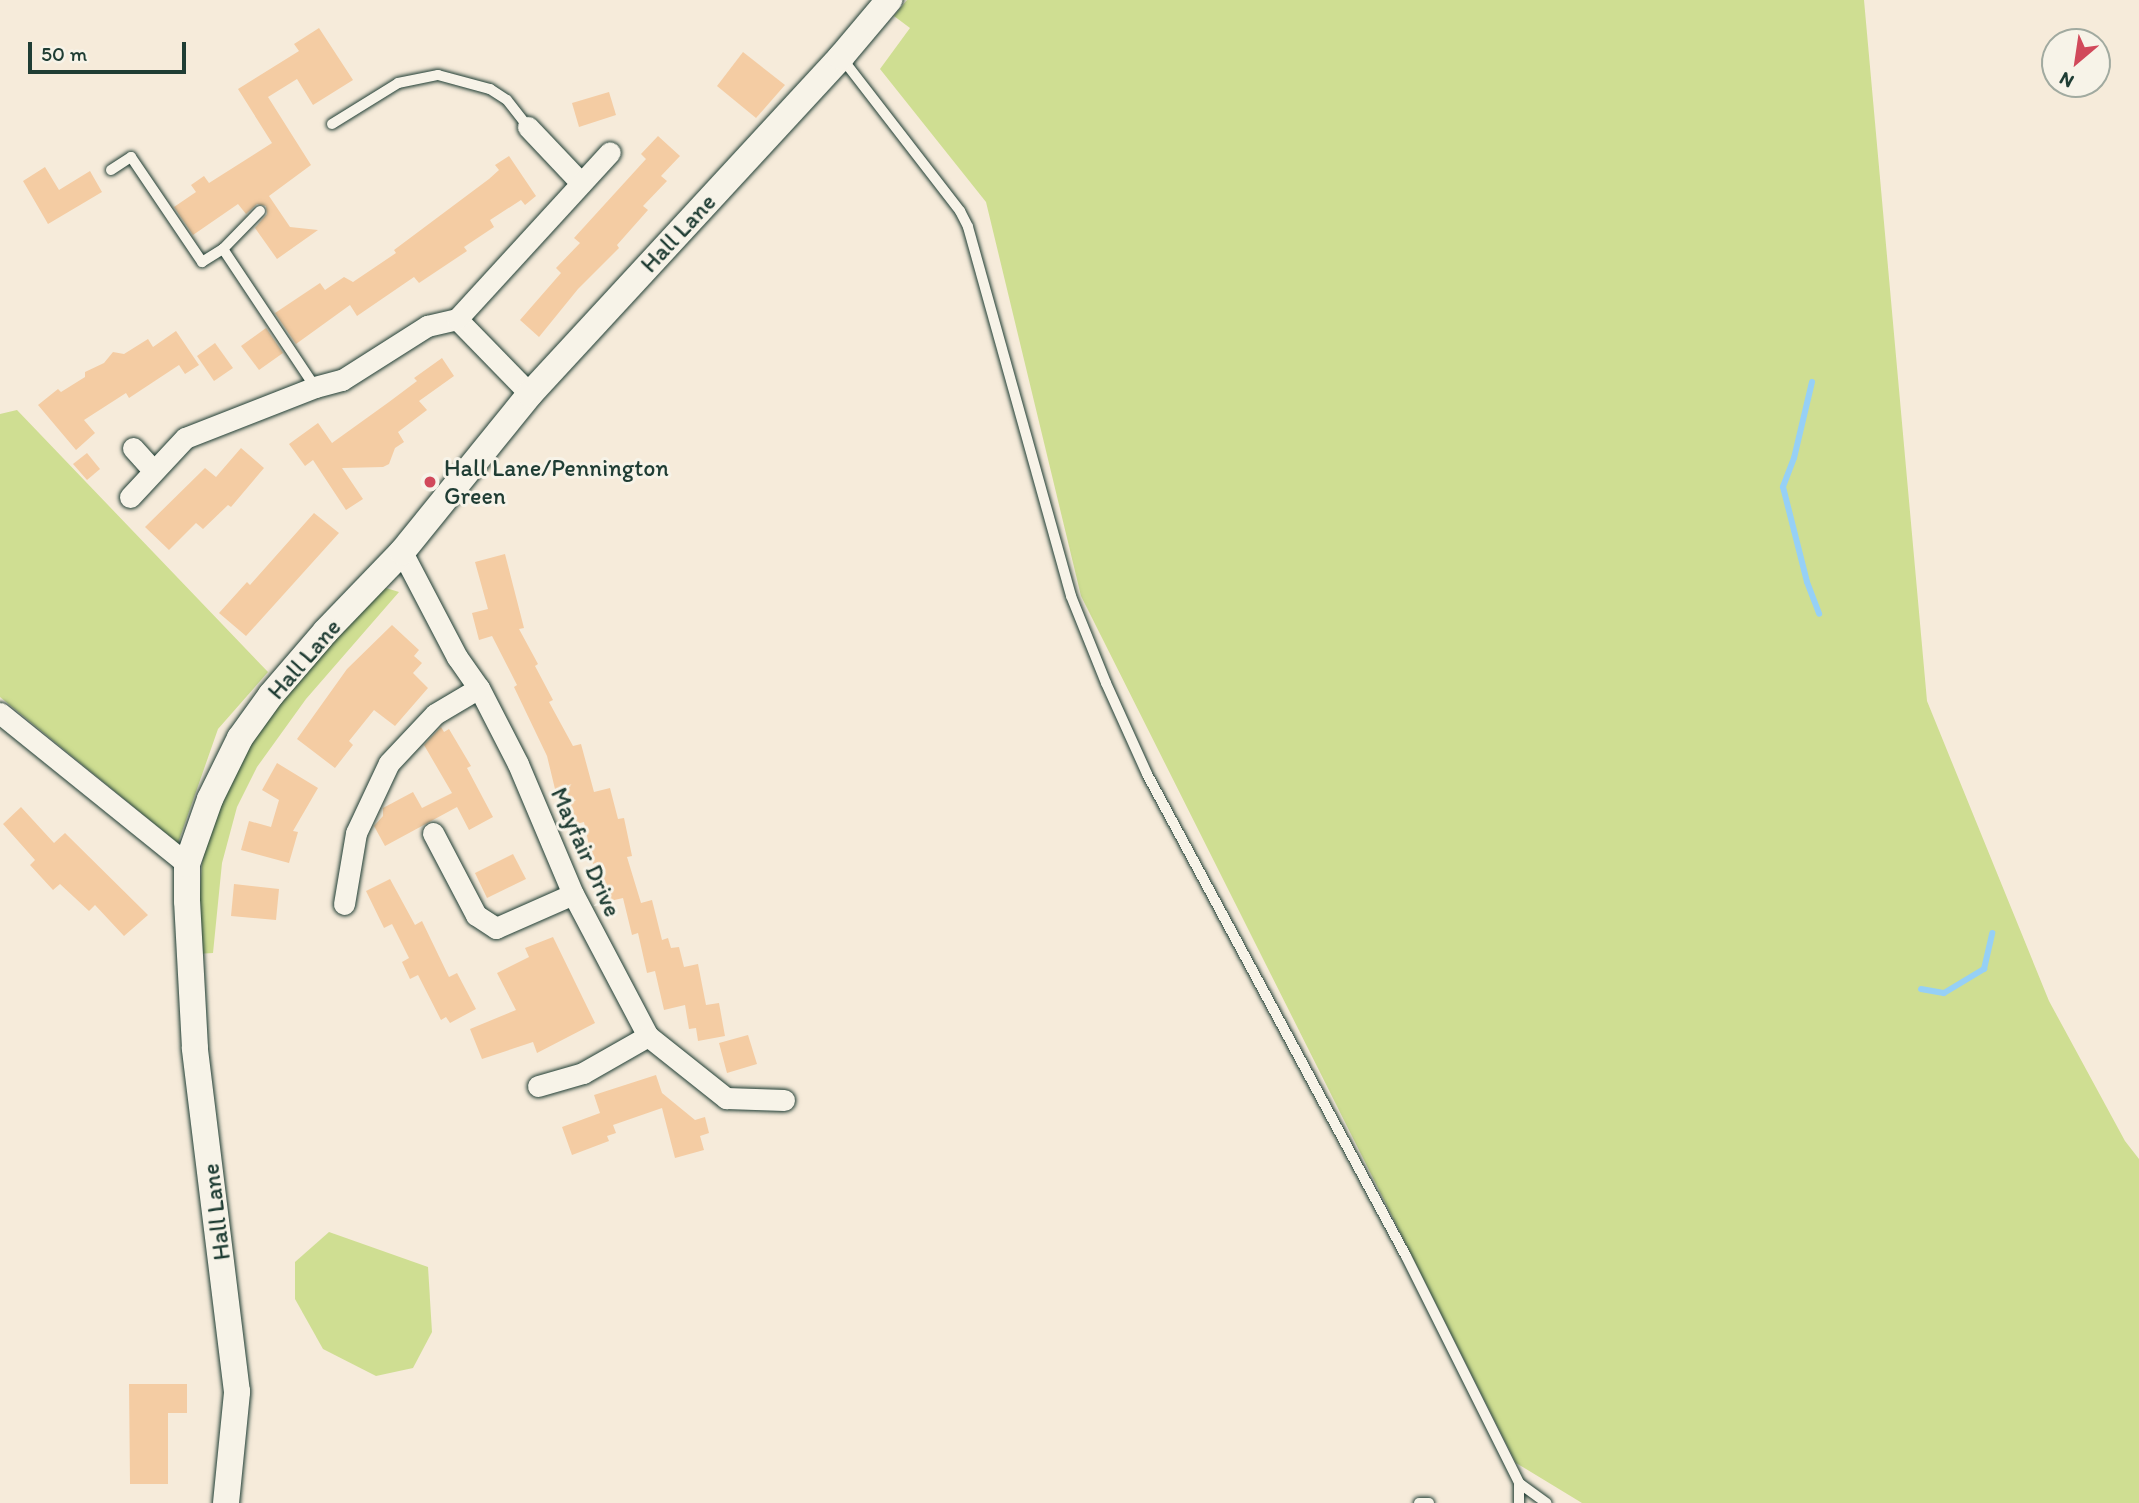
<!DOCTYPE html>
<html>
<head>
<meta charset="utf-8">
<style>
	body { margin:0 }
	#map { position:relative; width:2139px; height:1503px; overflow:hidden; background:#f6ebda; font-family:Itim,sans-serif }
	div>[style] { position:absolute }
	.green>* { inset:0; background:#cfde92 }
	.stream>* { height:6px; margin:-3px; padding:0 3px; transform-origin:3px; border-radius:3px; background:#96d0f6 }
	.building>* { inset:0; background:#f4cca3 }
	.roads { filter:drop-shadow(0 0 2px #1f3d34) drop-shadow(0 0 2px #1f3d34) }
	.service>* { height:10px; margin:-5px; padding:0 5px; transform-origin:5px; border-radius:5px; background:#f7f3e8 }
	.minor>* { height:21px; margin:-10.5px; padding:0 10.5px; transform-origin:10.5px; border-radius:10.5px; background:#f7f3e8 }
	.tertiary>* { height:26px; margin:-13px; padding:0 13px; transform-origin:13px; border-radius:13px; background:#f7f3e8 }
	.dots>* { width:19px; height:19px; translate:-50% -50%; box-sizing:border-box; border:4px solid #f7f3e8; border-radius:50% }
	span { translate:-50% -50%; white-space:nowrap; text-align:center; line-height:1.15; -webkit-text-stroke:6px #f7f3e8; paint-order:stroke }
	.street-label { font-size:24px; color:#1f3d34 }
	.poi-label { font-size:24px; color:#1f3d34 }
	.left { translate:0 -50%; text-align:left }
	.north { position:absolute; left:2041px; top:28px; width:70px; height:70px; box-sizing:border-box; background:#f7f3e8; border:2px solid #a1aaa0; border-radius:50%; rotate:209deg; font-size:19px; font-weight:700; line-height:28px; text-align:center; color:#1f3d34 }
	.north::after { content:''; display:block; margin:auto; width:24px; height:32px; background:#d1495b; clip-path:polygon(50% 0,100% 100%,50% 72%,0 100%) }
	.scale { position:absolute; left:28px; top:42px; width:158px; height:32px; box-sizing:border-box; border:4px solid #1f3d34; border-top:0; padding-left:9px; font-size:21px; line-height:24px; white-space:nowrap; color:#1f3d34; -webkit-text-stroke:5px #f7f3e8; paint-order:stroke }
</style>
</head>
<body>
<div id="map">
	<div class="green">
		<i style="clip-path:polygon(907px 0,1864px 0,1927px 701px,2049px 1001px,2125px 1141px,2139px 1159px,2139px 1503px,1582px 1503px,1516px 1463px,1081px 596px,986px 202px,880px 69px,910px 28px,894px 16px)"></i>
		<i style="clip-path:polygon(17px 410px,268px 672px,218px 729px,178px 843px,0 697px,0 414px)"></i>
		<i style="clip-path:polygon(386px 588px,399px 592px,306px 699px,257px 767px,237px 807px,222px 863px,213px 953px,196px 954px,202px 864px,208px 834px,242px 755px,267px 718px,375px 592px)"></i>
		<i style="clip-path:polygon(329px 1232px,428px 1267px,432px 1332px,413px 1368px,376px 1376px,323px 1349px,295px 1299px,295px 1262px)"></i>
	</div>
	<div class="stream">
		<i style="left:1812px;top:382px;width:78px;rotate:103.3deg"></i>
		<i style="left:1794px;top:458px;width:31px;rotate:111deg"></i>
		<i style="left:1783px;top:487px;width:98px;rotate:75.8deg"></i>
		<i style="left:1807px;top:582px;width:34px;rotate:69deg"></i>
		<i style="left:1921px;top:989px;width:23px;rotate:10deg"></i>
		<i style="left:1944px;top:993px;width:47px;rotate:-31deg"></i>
		<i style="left:1984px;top:969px;width:37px;rotate:-77deg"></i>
	</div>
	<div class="building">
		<i style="clip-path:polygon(319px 28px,353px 80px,313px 105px,297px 79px,268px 97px,311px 165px,269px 196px,290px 227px,318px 230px,277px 259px,255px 228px,267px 214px,266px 206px,257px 204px,246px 214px,238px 204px,193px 235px,174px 207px,196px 192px,191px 185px,204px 176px,209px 183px,272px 143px,238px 89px,299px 51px,294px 44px)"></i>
		<i style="clip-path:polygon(743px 52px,785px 85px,756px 118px,717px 86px)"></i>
		<i style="clip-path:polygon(609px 92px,616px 115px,579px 127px,572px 103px)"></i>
		<i style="clip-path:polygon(658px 136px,680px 156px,661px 176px,667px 181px,643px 206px,648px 210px,617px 245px,619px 248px,578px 289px,539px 337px,520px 320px,561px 273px,556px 268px,580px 243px,574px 238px,646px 159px,641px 154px)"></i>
		<i style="clip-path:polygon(509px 156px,536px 196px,525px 205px,521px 200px,490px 220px,494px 227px,464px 247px,467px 251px,419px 283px,414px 277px,357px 316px,350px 305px,296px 344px,275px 313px,320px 283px,325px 290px,344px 277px,353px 282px,396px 253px,394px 250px,489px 179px,499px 170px,495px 165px)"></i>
		<i style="clip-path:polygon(45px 167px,59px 190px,90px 171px,102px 192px,48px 224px,23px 181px)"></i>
		<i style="clip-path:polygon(266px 328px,283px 353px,259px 370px,241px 346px)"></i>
		<i style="clip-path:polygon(176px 331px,199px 365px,185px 374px,179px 365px,129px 398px,126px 393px,84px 420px,95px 433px,76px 450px,38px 405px,58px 389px,61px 392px,85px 377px,85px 372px,104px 363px,113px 352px,124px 354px,148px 339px,153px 347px)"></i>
		<i style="clip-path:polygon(215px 343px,233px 368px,214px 381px,197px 356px)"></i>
		<i style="clip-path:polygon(442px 358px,454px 376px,419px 401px,427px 410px,398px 432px,404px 442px,395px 448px,389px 464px,383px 467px,342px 468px,363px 499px,346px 510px,313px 460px,305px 466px,289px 444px,318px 423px,332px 443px,389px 402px,417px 381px,414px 378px)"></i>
		<i style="clip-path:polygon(241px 448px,264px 468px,231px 507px,228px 505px,203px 529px,196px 523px,169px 550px,145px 527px,205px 468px,216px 477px)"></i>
		<i style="clip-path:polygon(87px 453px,100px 469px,87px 480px,73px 464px)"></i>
		<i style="clip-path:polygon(314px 513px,339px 533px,246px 636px,219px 613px,247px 582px,250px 585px)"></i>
		<i style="clip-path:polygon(505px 554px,524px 628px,519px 629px,538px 664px,535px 666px,553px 700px,549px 702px,573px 746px,581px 744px,594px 792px,610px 788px,618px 819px,624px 818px,632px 856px,627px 857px,641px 903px,652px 900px,662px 940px,668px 938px,671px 948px,679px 947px,684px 967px,698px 964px,706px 1005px,719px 1003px,725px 1036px,698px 1041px,696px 1028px,689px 1029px,685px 1005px,664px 1010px,655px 971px,647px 973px,638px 933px,632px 935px,623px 898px,610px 901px,598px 862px,593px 864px,584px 822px,576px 824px,566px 786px,555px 789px,547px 756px,514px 687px,517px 685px,492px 636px,479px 640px,472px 613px,488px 609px,475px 562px)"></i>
		<i style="clip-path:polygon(392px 625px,419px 650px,414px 656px,422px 663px,413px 673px,428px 688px,395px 726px,374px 710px,349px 741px,353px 745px,335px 768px,297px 739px,347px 669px)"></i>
		<i style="clip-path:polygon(441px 727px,444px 732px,449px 729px,471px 766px,467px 768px,493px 817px,469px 830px,457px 807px,385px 846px,374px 826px,383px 816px,383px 808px,413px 792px,422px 808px,452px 793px,424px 745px)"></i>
		<i style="clip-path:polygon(277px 763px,318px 788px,293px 831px,298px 832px,289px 863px,241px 850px,249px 821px,271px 827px,279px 800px,262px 790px)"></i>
		<i style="clip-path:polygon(21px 807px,54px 843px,65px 833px,148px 915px,124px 936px,95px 905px,89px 911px,60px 884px,53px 890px,30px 865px,35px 860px,3px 824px)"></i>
		<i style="clip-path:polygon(513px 854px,526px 879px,487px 898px,475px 873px)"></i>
		<i style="clip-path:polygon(390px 879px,415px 925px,422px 921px,449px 977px,457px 973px,476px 1009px,450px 1023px,446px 1017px,441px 1020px,418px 975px,410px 979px,402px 962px,409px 958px,392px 924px,384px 928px,366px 891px)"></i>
		<i style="clip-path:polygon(234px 884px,279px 889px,276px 920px,231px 916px)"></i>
		<i style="clip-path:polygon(553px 937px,595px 1023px,537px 1053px,533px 1042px,482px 1059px,470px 1029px,516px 1010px,497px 973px,529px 957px,525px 948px)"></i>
		<i style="clip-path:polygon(748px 1035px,757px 1064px,727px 1073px,719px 1043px)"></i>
		<i style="clip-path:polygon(656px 1075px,662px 1093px,695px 1120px,705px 1117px,709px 1133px,700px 1136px,704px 1150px,675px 1158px,662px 1108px,613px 1125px,616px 1133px,607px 1136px,609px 1141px,572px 1155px,562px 1127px,600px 1113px,594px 1095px)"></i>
		<i style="clip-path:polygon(129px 1384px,187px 1384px,187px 1413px,168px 1413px,168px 1484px,130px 1484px)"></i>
	</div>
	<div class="roads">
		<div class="service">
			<i style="left:841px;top:57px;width:195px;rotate:52.3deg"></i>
			<i style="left:960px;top:211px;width:18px;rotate:63deg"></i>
			<i style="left:968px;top:227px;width:383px;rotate:74.4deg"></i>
			<i style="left:1071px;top:596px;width:94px;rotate:68.1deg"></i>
			<i style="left:1106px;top:683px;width:100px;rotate:65.7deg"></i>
			<i style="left:1147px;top:774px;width:547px;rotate:61.75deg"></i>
			<i style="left:1406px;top:1256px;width:254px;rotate:63.5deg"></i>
			<i style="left:1519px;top:1483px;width:20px;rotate:90deg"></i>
			<i style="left:332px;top:124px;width:78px;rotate:-31.8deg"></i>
			<i style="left:398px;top:83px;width:41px;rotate:-11.3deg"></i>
			<i style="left:438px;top:75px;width:54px;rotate:15.1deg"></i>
			<i style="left:490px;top:89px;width:20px;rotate:33deg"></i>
			<i style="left:507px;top:100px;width:34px;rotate:52deg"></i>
			<i style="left:111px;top:170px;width:24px;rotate:-33deg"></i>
			<i style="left:131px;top:157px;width:127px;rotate:55.9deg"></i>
			<i style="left:202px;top:262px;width:25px;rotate:-32deg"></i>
			<i style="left:223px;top:249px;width:166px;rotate:56.3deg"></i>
			<i style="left:223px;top:249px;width:53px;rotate:-45.8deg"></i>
			<i style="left:1519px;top:1483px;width:34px;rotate:36deg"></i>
			<i style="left:1419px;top:1503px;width:10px"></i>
		</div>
		<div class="minor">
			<i style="left:528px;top:127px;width:77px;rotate:46.6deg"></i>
			<i style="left:457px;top:319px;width:105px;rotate:45.8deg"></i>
			<i style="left:133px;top:448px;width:31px;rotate:48deg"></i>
			<i style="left:130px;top:497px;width:81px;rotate:-47deg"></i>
			<i style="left:185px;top:438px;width:140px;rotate:-21.4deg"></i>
			<i style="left:315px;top:387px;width:28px;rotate:-15deg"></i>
			<i style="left:342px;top:380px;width:101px;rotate:-32.4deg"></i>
			<i style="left:427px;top:326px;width:31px;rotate:-13deg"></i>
			<i style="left:457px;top:319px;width:226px;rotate:-47.5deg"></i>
			<i style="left:402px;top:552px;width:119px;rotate:62.4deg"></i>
			<i style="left:457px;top:657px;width:38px;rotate:55deg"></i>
			<i style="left:479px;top:688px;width:85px;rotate:62.8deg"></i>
			<i style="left:518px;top:764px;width:141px;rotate:67.1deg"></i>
			<i style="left:573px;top:894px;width:161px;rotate:62.2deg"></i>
			<i style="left:648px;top:1036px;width:100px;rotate:38.5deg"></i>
			<i style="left:726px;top:1098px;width:58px;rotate:2deg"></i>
			<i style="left:0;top:713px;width:240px;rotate:38.9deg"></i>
			<i style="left:433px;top:833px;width:93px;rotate:62.3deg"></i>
			<i style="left:476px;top:915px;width:24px;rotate:33deg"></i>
			<i style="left:496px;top:928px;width:84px;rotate:-23.8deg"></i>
			<i style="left:344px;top:904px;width:72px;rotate:-80.4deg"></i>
			<i style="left:356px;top:833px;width:77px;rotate:-64.8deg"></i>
			<i style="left:389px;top:763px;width:67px;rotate:-46.8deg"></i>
			<i style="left:435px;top:714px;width:51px;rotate:-30.6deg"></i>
			<i style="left:538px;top:1086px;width:47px;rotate:-16.1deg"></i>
			<i style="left:583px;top:1073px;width:75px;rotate:-29.6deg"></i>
		</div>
		<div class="tertiary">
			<i style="left:226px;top:1503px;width:112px;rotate:-84.3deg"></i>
			<i style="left:237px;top:1392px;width:347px;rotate:-97deg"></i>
			<i style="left:195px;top:1048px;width:147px;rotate:-93.1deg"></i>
			<i style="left:187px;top:901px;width:37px;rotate:-90deg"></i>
			<i style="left:187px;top:864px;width:69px;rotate:-70.5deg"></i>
			<i style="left:210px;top:799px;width:68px;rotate:-63.8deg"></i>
			<i style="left:240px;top:738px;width:53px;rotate:-54.2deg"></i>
			<i style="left:271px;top:695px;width:84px;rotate:-49.3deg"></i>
			<i style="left:326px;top:631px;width:110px;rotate:-46.1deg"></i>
			<i style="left:402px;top:552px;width:203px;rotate:-51deg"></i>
			<i style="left:530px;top:394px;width:459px;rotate:-47.3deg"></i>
			<i style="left:841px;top:57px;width:75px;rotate:-49.9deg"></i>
		</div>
	</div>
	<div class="dots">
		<i style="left:430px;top:482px;background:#d1495b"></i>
	</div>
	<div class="street-label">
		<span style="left:678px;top:233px;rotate:-47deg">Hall Lane</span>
		<span style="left:304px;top:659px;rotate:-49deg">Hall Lane</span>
		<span style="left:586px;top:852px;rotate:66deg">Mayfair Drive</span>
		<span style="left:216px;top:1212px;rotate:-97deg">Hall Lane</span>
	</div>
	<div class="poi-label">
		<span class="left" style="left:444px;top:482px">Hall Lane/Pennington<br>Green</span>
	</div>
	<div class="north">N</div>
	<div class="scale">50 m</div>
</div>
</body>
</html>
